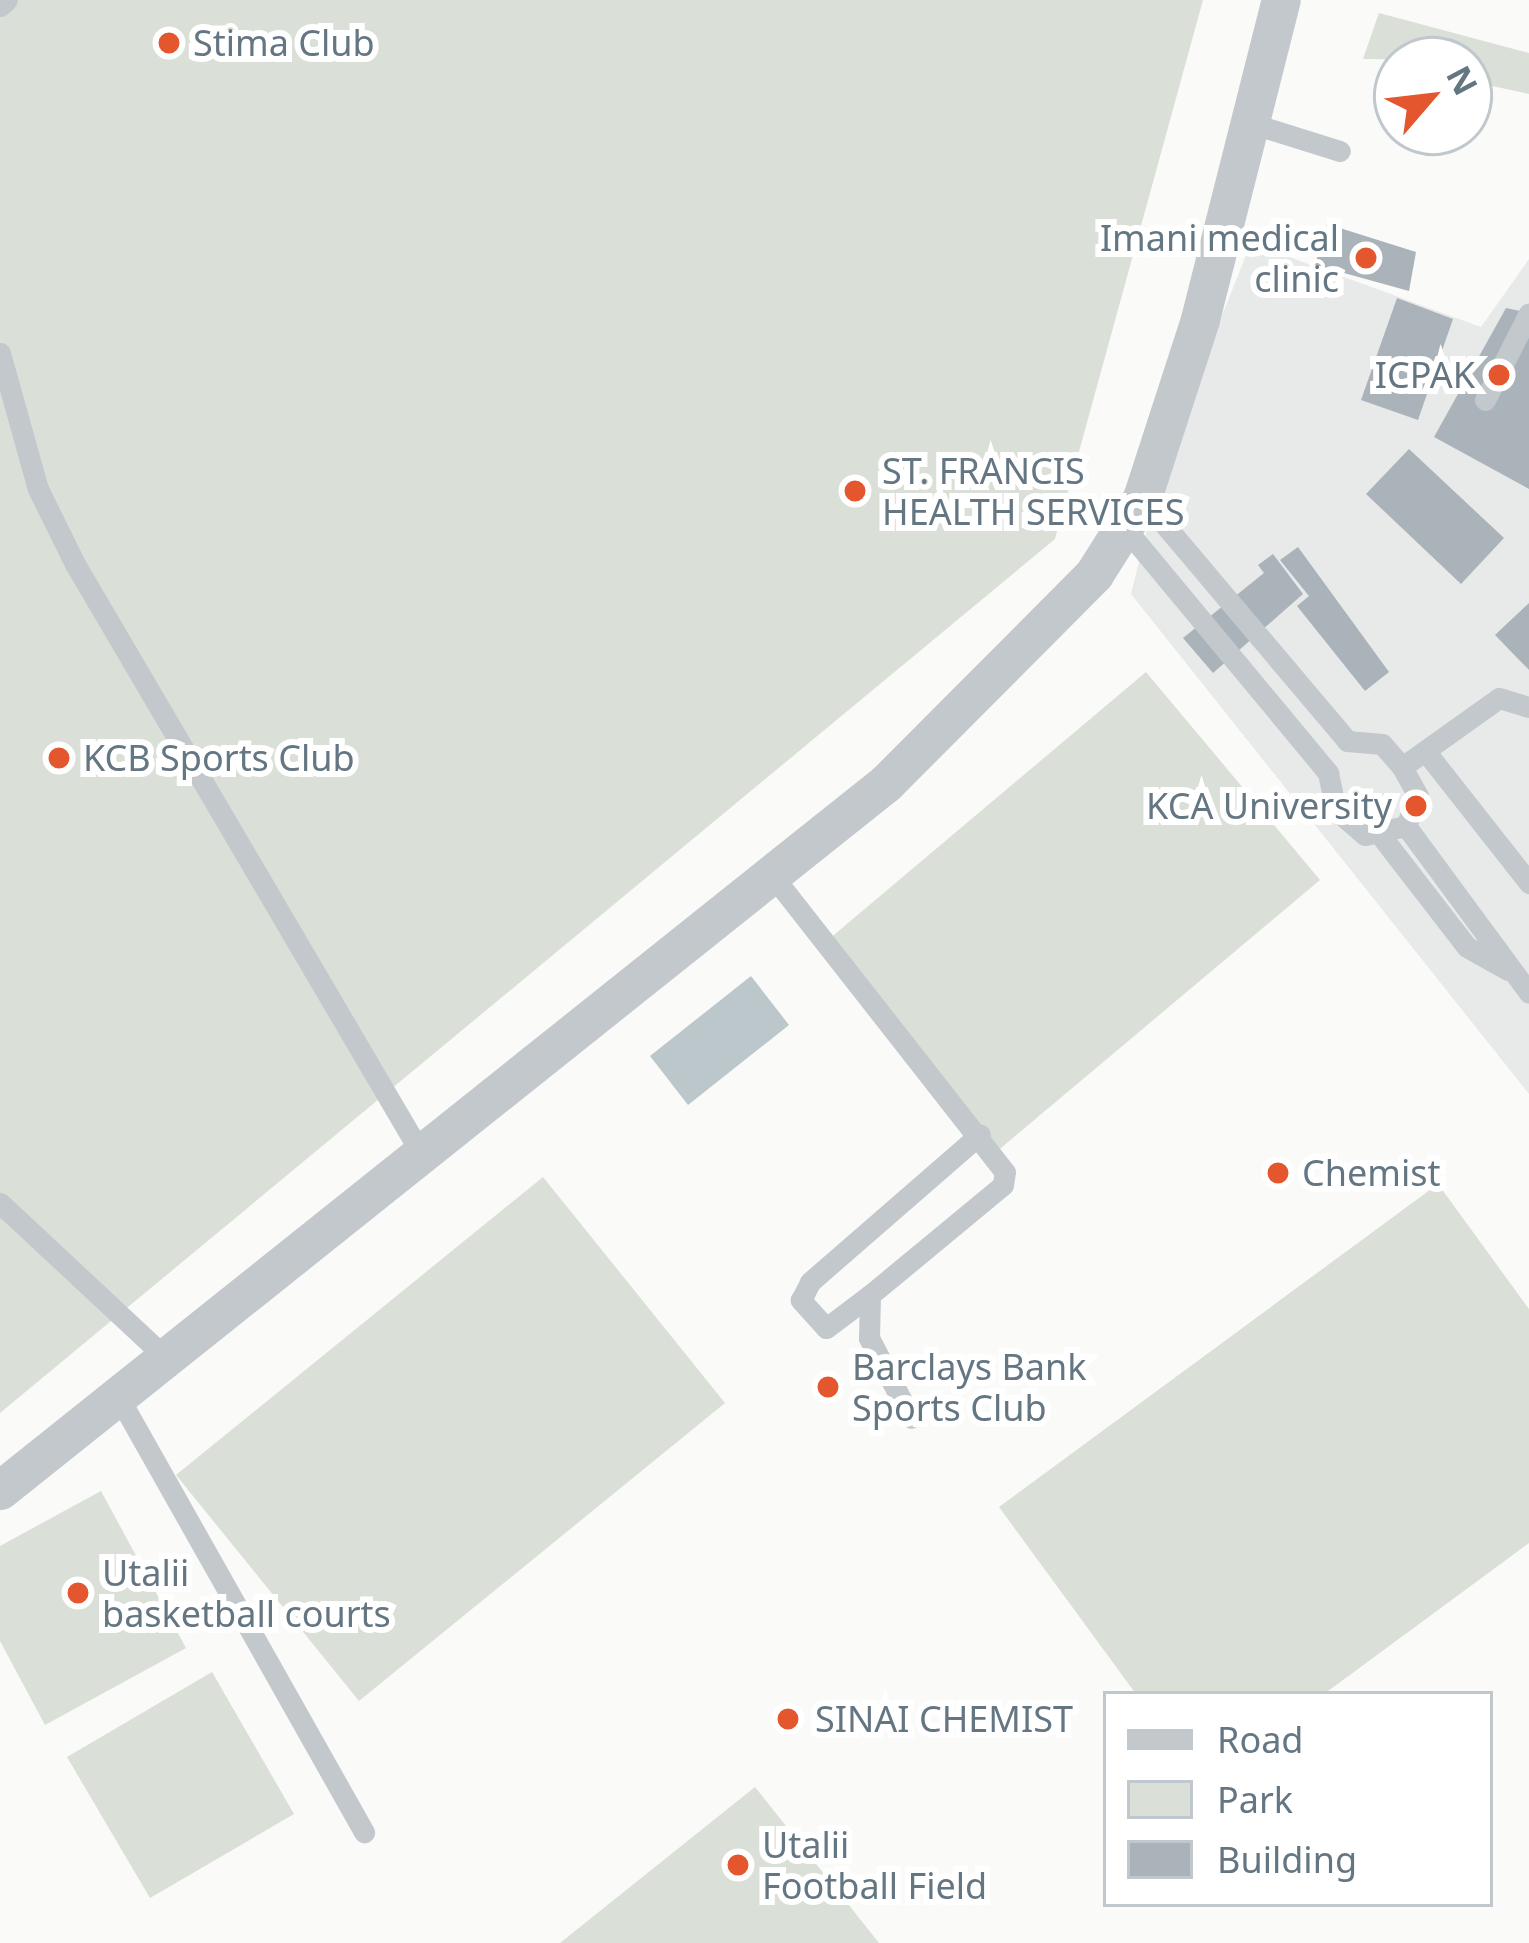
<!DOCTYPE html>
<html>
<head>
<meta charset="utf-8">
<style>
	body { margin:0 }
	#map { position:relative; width:1529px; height:1943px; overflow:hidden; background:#fafaf8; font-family:"Noto Sans",sans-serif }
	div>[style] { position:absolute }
	.built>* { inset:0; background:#e8e9e9 }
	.green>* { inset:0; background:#dadfd7 }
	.water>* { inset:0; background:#bbc7cb }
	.building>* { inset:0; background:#aab3b9 }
	.lane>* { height:21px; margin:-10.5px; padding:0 10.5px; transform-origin:10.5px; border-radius:10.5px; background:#c3c8cc }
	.street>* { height:39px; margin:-19.5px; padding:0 19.5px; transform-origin:19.5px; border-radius:19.5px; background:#c3c8cc }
	.dots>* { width:33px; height:33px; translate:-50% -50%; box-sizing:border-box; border:6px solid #fff; border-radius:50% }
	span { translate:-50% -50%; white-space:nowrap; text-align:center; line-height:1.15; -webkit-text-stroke:12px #fff; paint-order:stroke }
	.poi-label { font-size:36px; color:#657683 }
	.left { translate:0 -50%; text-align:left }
	.right { translate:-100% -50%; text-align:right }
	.legend { position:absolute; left:1103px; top:1691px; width:390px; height:216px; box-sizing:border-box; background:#fff; border:3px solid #c1c8cd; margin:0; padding:15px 21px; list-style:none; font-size:36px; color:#657683 }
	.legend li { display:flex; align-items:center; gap:24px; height:60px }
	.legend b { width:60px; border:3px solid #c1c8cd }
	.north { position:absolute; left:1373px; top:36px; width:120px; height:120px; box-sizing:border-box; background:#fff; border:3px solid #c1c8cd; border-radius:50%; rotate:62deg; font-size:33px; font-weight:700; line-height:48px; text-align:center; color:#657683 }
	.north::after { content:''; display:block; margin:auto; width:42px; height:54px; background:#e4572e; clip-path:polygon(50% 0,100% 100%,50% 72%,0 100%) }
</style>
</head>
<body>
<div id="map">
	<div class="built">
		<i style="clip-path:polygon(1251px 243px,1481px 327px,1529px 259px,1529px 1094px,1131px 594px,1164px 460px)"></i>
	</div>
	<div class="green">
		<i style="clip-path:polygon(0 0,1203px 0,1055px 539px,0 1413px)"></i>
		<i style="clip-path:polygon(1379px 13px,1529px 53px,1529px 94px,1469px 81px,1469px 60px,1363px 59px)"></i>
		<i style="clip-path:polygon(1146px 672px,1320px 880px,995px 1153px,822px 945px)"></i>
		<i style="clip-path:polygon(543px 1177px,725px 1403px,359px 1701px,176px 1475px)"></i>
		<i style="clip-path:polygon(1438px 1184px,1529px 1309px,1529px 1543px,1324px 1694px,1136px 1694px,999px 1507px)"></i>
		<i style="clip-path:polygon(101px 1491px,186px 1648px,45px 1725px,0 1641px,0 1546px)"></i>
		<i style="clip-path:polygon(212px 1672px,294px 1814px,150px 1898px,67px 1757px)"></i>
		<i style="clip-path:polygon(755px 1787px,879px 1943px,560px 1943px)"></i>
	</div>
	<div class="water">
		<i style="clip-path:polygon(751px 976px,789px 1025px,688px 1105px,650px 1056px)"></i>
	</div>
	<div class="building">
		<i style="clip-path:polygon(1327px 224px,1416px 252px,1409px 291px,1315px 265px)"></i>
		<i style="clip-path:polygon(1397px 298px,1453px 319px,1418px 420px,1361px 400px)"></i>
		<i style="clip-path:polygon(1506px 308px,1529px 313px,1529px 489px,1434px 437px)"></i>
		<i style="clip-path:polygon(1409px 449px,1504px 538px,1461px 584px,1366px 494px)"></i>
		<i style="clip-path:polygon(1298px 547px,1389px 672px,1365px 691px,1297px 606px,1309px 596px,1280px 560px)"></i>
		<i style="clip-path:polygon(1273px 554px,1303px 594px,1213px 673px,1183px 638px,1264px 573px,1258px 565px)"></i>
		<i style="clip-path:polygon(1529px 603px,1529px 670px,1495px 635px)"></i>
	</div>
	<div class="lane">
		<i style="left:0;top:6px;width:9px;rotate:-41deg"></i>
		<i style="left:1250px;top:123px;width:94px;rotate:17.3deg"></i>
		<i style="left:0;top:353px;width:141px;rotate:74.4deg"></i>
		<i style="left:38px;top:489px;width:84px;rotate:63.7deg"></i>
		<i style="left:75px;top:564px;width:685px;rotate:59.58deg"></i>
		<i style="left:1485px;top:400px;width:97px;rotate:-63.2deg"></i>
		<i style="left:1142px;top:498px;width:318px;rotate:49.8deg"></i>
		<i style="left:1347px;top:741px;width:35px;rotate:5deg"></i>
		<i style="left:1382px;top:744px;width:30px;rotate:49deg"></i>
		<i style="left:1402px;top:767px;width:119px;rotate:-35.4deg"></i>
		<i style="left:1499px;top:698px;width:31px;rotate:17deg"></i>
		<i style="left:1124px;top:527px;width:320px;rotate:50.3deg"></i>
		<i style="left:1328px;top:773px;width:38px;rotate:78deg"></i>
		<i style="left:1336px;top:810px;width:38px;rotate:41deg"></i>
		<i style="left:1365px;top:835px;width:42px;rotate:-12.4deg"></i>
		<i style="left:1426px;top:752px;width:167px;rotate:51.8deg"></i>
		<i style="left:1402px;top:767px;width:33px;rotate:61deg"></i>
		<i style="left:1418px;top:796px;width:32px;rotate:112deg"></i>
		<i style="left:1406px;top:826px;width:207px;rotate:53.6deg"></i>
		<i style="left:1378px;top:832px;width:145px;rotate:52.3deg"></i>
		<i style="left:1467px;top:947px;width:47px;rotate:29.3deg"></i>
		<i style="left:772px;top:875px;width:377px;rotate:51.9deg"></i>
		<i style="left:1005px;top:1172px;width:13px;rotate:99deg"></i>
		<i style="left:1003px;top:1185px;width:173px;rotate:140.4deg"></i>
		<i style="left:870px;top:1295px;width:43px;rotate:91.3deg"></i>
		<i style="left:869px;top:1338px;width:90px;rotate:62.3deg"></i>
		<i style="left:0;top:1203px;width:227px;rotate:43deg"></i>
		<i style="left:870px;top:1295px;width:55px;rotate:143.1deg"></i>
		<i style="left:826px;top:1328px;width:38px;rotate:-132deg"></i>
		<i style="left:801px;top:1300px;width:20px;rotate:-63deg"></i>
		<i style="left:810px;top:1282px;width:225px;rotate:-41deg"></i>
		<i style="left:118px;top:1396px;width:501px;rotate:60.57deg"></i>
	</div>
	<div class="street">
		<i style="left:0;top:1490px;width:1134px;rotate:-38.59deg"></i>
		<i style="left:886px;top:783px;width:295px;rotate:-45.1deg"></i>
		<i style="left:1094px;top:574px;width:90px;rotate:-57.7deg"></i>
		<i style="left:1142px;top:498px;width:188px;rotate:-72deg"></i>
		<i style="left:1200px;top:319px;width:329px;rotate:-75.8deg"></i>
	</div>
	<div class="dots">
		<i style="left:169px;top:43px;background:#e4572e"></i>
		<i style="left:1366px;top:258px;background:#e4572e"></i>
		<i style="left:1499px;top:375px;background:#e4572e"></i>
		<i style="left:855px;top:491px;background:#e4572e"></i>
		<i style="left:59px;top:758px;background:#e4572e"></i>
		<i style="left:1416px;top:806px;background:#e4572e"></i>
		<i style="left:1278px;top:1173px;background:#e4572e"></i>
		<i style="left:828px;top:1387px;background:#e4572e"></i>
		<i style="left:78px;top:1593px;background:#e4572e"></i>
		<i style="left:788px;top:1719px;background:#e4572e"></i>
		<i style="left:738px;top:1865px;background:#e4572e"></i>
	</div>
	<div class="poi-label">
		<span class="left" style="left:193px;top:43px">Stima Club</span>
		<span class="right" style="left:1339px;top:258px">Imani medical<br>clinic</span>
		<span class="right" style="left:1475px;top:375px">ICPAK</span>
		<span class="left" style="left:882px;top:491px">ST. FRANCIS<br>HEALTH SERVICES</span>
		<span class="left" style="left:83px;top:758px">KCB Sports Club</span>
		<span class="right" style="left:1392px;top:806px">KCA University</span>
		<span class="left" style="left:1302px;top:1173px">Chemist</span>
		<span class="left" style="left:852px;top:1387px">Barclays Bank<br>Sports Club</span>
		<span class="left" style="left:102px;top:1593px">Utalii<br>basketball courts</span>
		<span class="left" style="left:815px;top:1719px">SINAI CHEMIST</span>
		<span class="left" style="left:762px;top:1865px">Utalii<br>Football Field</span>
	</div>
	<ul class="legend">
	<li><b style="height:15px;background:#c3c8cc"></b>Road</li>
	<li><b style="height:33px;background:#dadfd7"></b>Park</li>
	<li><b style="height:33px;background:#aab3b9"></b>Building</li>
	</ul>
	<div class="north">N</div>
</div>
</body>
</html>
